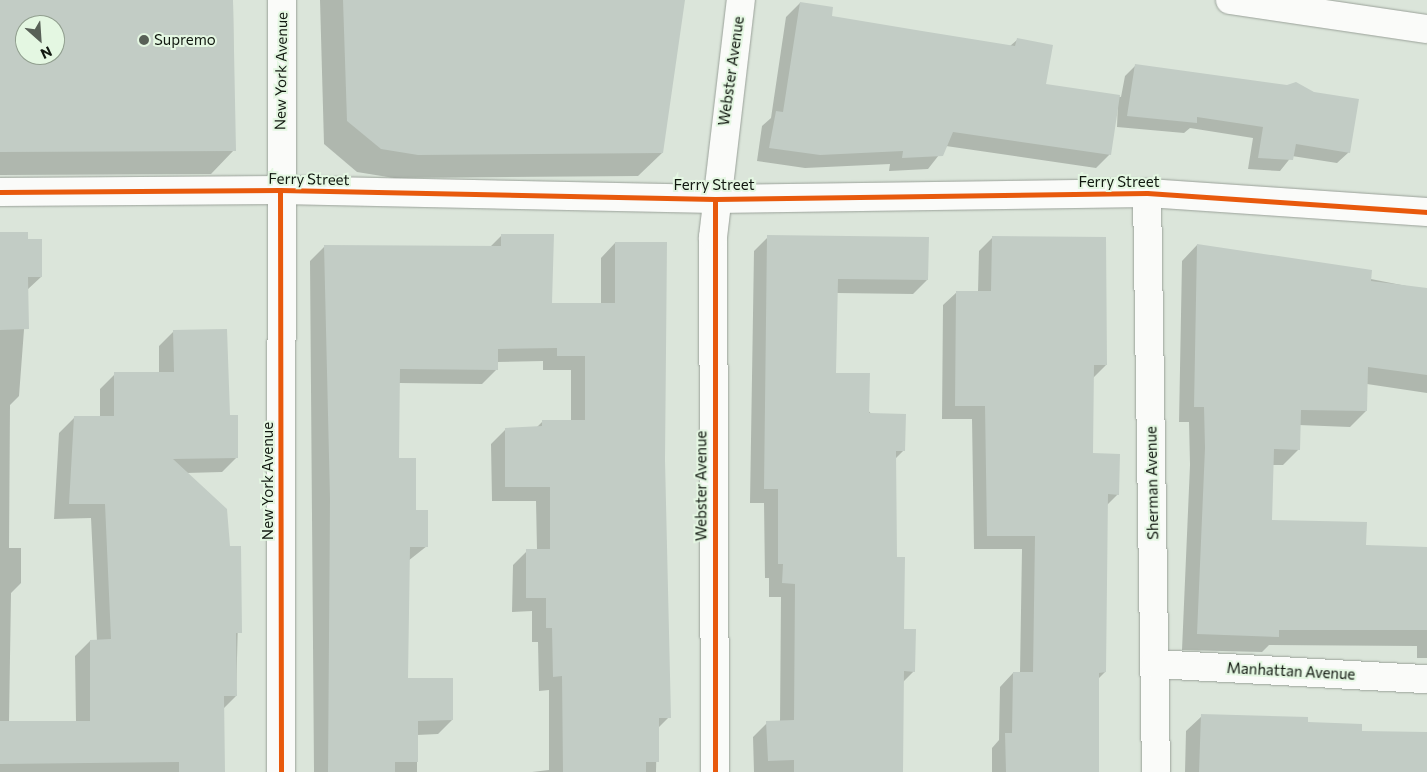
<!DOCTYPE html>
<html>
<head>
<meta charset="utf-8">
<style>
	body { margin:0 }
	#map { position:relative; width:1427px; height:772px; overflow:hidden; background:#dbe5da; font-family:Commissioner,sans-serif }
	div>[style] { position:absolute }
	.shadow>* { inset:0; background:#0003 }
	.building>* { inset:0; background:#c2ccc5 }
	.roads { filter:drop-shadow(0 0 1px #9aa199) drop-shadow(0 0 1px #9aa199) }
	.minor>* { height:28px; margin:-14px; padding:0 14px; transform-origin:14px; border-radius:14px; background:#fafbf9 }
	.cycleway>* { height:5px; margin:-2.5px; padding:0 2.5px; transform-origin:2.5px; border-radius:2.5px; background:#e8590c }
	.dots>* { width:14px; height:14px; translate:-50% -50%; box-sizing:border-box; border:2px solid #e4f7e2; border-radius:50% }
	span { translate:-50% -50%; white-space:nowrap; text-align:center; line-height:1.15; -webkit-text-stroke:4px #e4f7e2; paint-order:stroke }
	.poi-label { font-size:15px; color:#111810 }
	.left { translate:0 -50%; text-align:left }
	.street-label { font-size:15px; color:#111810 }
	.north { position:absolute; left:15px; top:15px; width:50px; height:50px; box-sizing:border-box; background:#e4f7e2; border:1px solid #909e8e; border-radius:50%; rotate:154deg; font-size:14px; font-weight:700; line-height:20px; text-align:center; color:#111810 }
	.north::after { content:''; display:block; margin:auto; width:18px; height:22px; background:#586057; clip-path:polygon(50% 0,100% 100%,50% 72%,0 100%) }
</style>
</head>
<body>
<div id="map">
	<div class="shadow">
		<i style="clip-path:polygon(evenodd,0 0,233px 0,234px 150px,211px 174px,0 175px,0 0,25px 25px,55px 25px,55px 55px,25px 55px,25px 25px)"></i>
		<i style="clip-path:polygon(320px 0,684px 0,662px 153px,638px 176px,394px 178px,357px 172px,324px 144px)"></i>
		<i style="clip-path:polygon(800px 3px,830px 17px,1010px 46px,1017px 40px,1045px 85px,1121px 97px,1125px 76px,1136px 65px,1349px 152px,1337px 163px,1292px 156px,1280px 171px,1248px 169px,1253px 138px,1190px 128px,1184px 133px,1117px 127px,1118px 103px,1110px 154px,1096px 168px,946px 146px,928px 169px,889px 171px,890px 164px,805px 168px,757px 161px,762px 126px,771px 118px,786px 17px)"></i>
		<i style="clip-path:polygon(502px 235px,551px 304px,601px 304px,601px 258px,615px 243px,664px 460px,669px 717px,657px 729px,656px 772px,532px 772px,549px 770px,549px 690px,539px 691px,538px 642px,532px 642px,532px 611px,512px 612px,513px 565px,527px 551px,537px 550px,536px 501px,492px 501px,491px 444px,505px 430px,536px 428px,543px 421px,571px 421px,571px 370px,543px 370px,543px 361px,497px 362px,497px 369px,482px 384px,399px 383px,398px 459px,427px 546px,408px 561px,407px 680px,452px 720px,438px 734px,417px 735px,417px 772px,314px 772px,310px 261px,324px 247px,490px 247px)"></i>
		<i style="clip-path:polygon(768px 237px,927px 280px,913px 294px,837px 293px,835px 374px,904px 450px,895px 459px,895px 559px,903px 630px,914px 671px,903px 682px,903px 772px,754px 772px,753px 737px,767px 723px,780px 722px,781px 597px,769px 597px,769px 578px,765px 578px,764px 503px,750px 503px,754px 251px)"></i>
		<i style="clip-path:polygon(993px 237px,1106px 365px,1093px 378px,1092px 455px,1118px 494px,1107px 505px,1105px 672px,1098px 679px,1099px 772px,992px 772px,992px 748px,999px 740px,1000px 687px,1013px 673px,1020px 673px,1022px 549px,974px 549px,972px 419px,942px 419px,943px 305px,957px 292px,978px 292px,979px 251px)"></i>
		<i style="clip-path:polygon(0 240px,41px 277px,27px 290px,19px 396px,10px 405px,9px 548px,21px 548px,21px 583px,11px 593px,9px 722px,76px 722px,75px 656px,90px 641px,97px 641px,91px 518px,54px 519px,59px 433px,74px 418px,100px 417px,100px 389px,115px 374px,159px 373px,159px 346px,174px 331px,229px 416px,237px 457px,222px 472px,186px 473px,229px 547px,240px 547px,236px 696px,223px 709px,224px 772px,0 772px)"></i>
		<i style="clip-path:polygon(1197px 245px,1427px 290px,1427px 393px,1367px 384px,1366px 411px,1350px 427px,1299px 425px,1299px 449px,1283px 465px,1272px 465px,1271px 521px,1365px 546px,1427px 548px,1427px 658px,1417px 658px,1417px 646px,1269px 645px,1262px 652px,1182px 650px,1190px 465px,1189px 422px,1179px 422px,1182px 261px)"></i>
		<i style="clip-path:polygon(1202px 716px,1361px 732px,1427px 734px,1427px 772px,1185px 772px,1186px 731px)"></i>
	</div>
	<div class="building">
		<i style="clip-path:polygon(evenodd,0 0,233px 0,236px 151px,0 152px,0 0,25px 25px,55px 25px,55px 55px,25px 55px,25px 25px)"></i>
		<i style="clip-path:polygon(343px 0,685px 0,663px 153px,418px 155px,381px 149px,347px 121px)"></i>
		<i style="clip-path:polygon(800px 2px,833px 7px,832px 16px,922px 31px,1015px 46px,1017px 38px,1053px 45px,1046px 84px,1120px 95px,1111px 155px,953px 132px,943px 156px,902px 158px,903px 151px,820px 155px,769px 148px,776px 111px,783px 112px)"></i>
		<i style="clip-path:polygon(1135px 64px,1287px 85px,1296px 82px,1314px 92px,1359px 99px,1350px 153px,1296px 144px,1293px 160px,1258px 158px,1263px 127px,1197px 117px,1197px 123px,1127px 116px)"></i>
		<i style="clip-path:polygon(0 232px,28px 232px,28px 239px,42px 239px,42px 277px,28px 277px,29px 329px,0 330px)"></i>
		<i style="clip-path:polygon(501px 234px,554px 234px,552px 303px,615px 303px,615px 242px,667px 242px,665px 460px,671px 718px,659px 718px,659px 762px,646px 762px,646px 772px,563px 772px,562px 676px,553px 677px,552px 628px,546px 628px,546px 598px,526px 598px,526px 549px,550px 549px,550px 487px,505px 487px,505px 428px,542px 426px,542px 420px,585px 420px,585px 356px,557px 356px,557px 348px,498px 349px,498px 370px,400px 369px,399px 458px,416px 458px,416px 510px,428px 510px,428px 547px,410px 547px,408px 678px,453px 678px,453px 720px,418px 721px,418px 762px,395px 762px,395px 772px,328px 772px,330px 499px,324px 245px,501px 246px)"></i>
		<i style="clip-path:polygon(767px 235px,929px 237px,928px 280px,838px 279px,836px 373px,870px 373px,869px 413px,906px 414px,905px 451px,896px 451px,897px 557px,905px 557px,904px 629px,916px 629px,915px 672px,904px 671px,903px 772px,794px 772px,794px 760px,768px 761px,766px 721px,794px 720px,795px 584px,782px 583px,783px 564px,778px 564px,778px 489px,764px 489px)"></i>
		<i style="clip-path:polygon(992px 236px,1106px 237px,1107px 365px,1094px 365px,1093px 453px,1120px 454px,1119px 495px,1108px 494px,1106px 672px,1099px 673px,1099px 772px,1006px 772px,1005px 733px,1012px 733px,1013px 672px,1033px 672px,1035px 536px,987px 536px,985px 406px,955px 406px,956px 291px,991px 291px)"></i>
		<i style="clip-path:polygon(1197px 244px,1372px 270px,1371px 281px,1427px 288px,1427px 375px,1368px 367px,1367px 411px,1301px 410px,1300px 450px,1274px 449px,1272px 520px,1367px 522px,1366px 545px,1427px 547px,1427px 630px,1279px 630px,1279px 637px,1197px 634px,1205px 448px,1204px 407px,1194px 407px)"></i>
		<i style="clip-path:polygon(227px 329px,230px 415px,238px 415px,238px 458px,173px 459px,227px 509px,230px 546px,241px 546px,242px 633px,236px 633px,237px 696px,224px 696px,225px 772px,179px 772px,179px 762px,0 764px,0 721px,90px 721px,90px 640px,111px 639px,105px 504px,69px 504px,74px 416px,114px 416px,114px 372px,174px 372px,173px 330px)"></i>
		<i style="clip-path:polygon(1201px 714px,1308px 717px,1308px 722px,1362px 724px,1362px 731px,1427px 732px,1427px 772px,1199px 772px)"></i>
	</div>
	<div class="roads">
		<div class="minor">
			<i style="left:1230px;top:0;width:199px;rotate:8.4deg"></i>
			<i style="left:0;top:192px;width:280px;rotate:-0.4deg"></i>
			<i style="left:280px;top:190px;width:435px;rotate:1.2deg"></i>
			<i style="left:715px;top:199px;width:432px;rotate:-0.8deg"></i>
			<i style="left:1147px;top:193px;width:281px;rotate:3.9deg"></i>
			<i style="left:1147px;top:193px;width:579px;rotate:89.11deg"></i>
			<i style="left:1155px;top:664px;width:272px;rotate:3.2deg"></i>
			<i style="left:281px;top:772px;width:772px;rotate:-89.93deg"></i>
			<i style="left:715px;top:772px;width:535px;rotate:-90.21deg"></i>
			<i style="left:713px;top:237px;width:239px;rotate:-83.3deg"></i>
		</div>
	</div>
	<div class="cycleway">
		<i style="left:280px;top:190px;width:582px;rotate:89.9deg"></i>
		<i style="left:0;top:192px;width:280px;rotate:-0.4deg"></i>
		<i style="left:280px;top:190px;width:435px;rotate:1.2deg"></i>
		<i style="left:715px;top:199px;width:432px;rotate:-0.8deg"></i>
		<i style="left:1147px;top:193px;width:281px;rotate:3.9deg"></i>
		<i style="left:715px;top:772px;width:573px;rotate:-90deg"></i>
	</div>
	<div class="dots">
		<i style="left:144px;top:40px;background:#586057"></i>
	</div>
	<div class="poi-label">
		<span class="left" style="left:154px;top:40px">Supremo</span>
	</div>
	<div class="street-label">
		<span style="left:281px;top:71px;rotate:-89deg">New York Avenue</span>
		<span style="left:731px;top:71px;rotate:-82deg">Webster Avenue</span>
		<span style="left:309px;top:179px;rotate:1deg">Ferry Street</span>
		<span style="left:1119px;top:182px">Ferry Street</span>
		<span style="left:714px;top:185px">Ferry Street</span>
		<span style="left:268px;top:481px;rotate:-90deg">New York Avenue</span>
		<span style="left:1152px;top:483px;rotate:-91deg">Sherman Avenue</span>
		<span style="left:701px;top:486px;rotate:-90deg">Webster Avenue</span>
		<span style="left:1291px;top:671px;rotate:3deg">Manhattan Avenue</span>
	</div>
	<div class="north">N</div>
</div>
</body>
</html>
